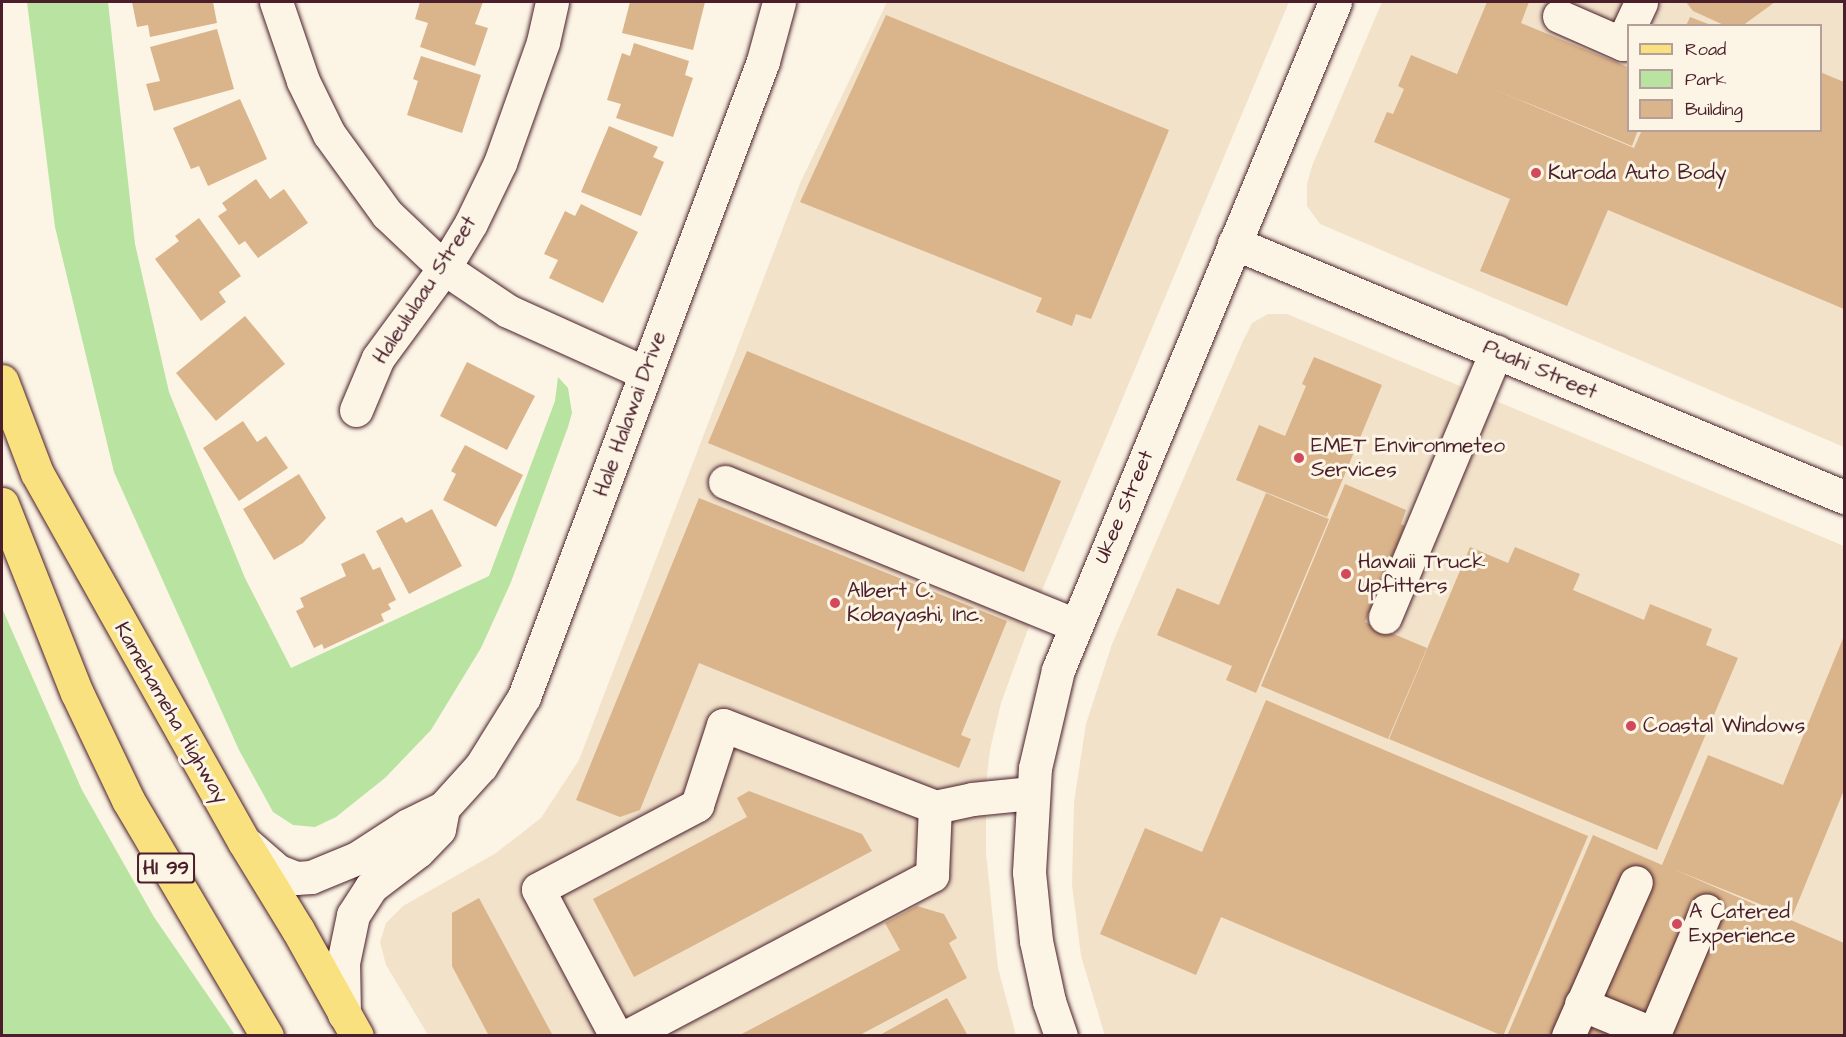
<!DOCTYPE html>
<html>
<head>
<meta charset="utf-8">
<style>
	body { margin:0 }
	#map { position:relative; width:1846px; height:1037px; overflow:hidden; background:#fcf5e5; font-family:"Architects Daughter",sans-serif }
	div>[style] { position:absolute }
	.built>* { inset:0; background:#f2e2ca }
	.green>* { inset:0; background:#b8e3a1 }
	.building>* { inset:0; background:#dab48b }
	.roads { filter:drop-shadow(0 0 2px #4a1f2b) drop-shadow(0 0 2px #4a1f2b) }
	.minor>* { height:33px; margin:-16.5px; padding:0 16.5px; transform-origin:16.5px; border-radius:16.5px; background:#fcf5e5 }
	.major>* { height:33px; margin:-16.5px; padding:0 16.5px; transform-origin:16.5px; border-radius:16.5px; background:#fae180 }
	.dots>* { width:16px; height:16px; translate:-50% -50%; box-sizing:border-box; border:3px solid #fcf5e5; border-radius:50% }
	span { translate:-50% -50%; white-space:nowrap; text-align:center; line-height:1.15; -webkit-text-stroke:6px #fcf5e5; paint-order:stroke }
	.shield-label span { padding:2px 4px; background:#fcf5e5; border:2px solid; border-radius:4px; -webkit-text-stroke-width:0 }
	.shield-label { font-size:20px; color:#4a1f2b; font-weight:700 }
	.poi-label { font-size:21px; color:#4a1f2b }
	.left { translate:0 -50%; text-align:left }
	.street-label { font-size:21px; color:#4a1f2b }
	.frame { position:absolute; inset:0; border:3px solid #4a1f2b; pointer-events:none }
	.legend { position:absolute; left:1627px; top:24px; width:195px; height:108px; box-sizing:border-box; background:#fcf5e5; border:2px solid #b59f9b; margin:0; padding:8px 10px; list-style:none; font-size:18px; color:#4a1f2b }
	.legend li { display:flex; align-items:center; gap:12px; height:30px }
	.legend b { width:30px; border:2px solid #b59f9b }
</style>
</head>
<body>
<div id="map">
	<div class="built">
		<i style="clip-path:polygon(887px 2px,1289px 2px,1043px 588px,1001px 703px,990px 750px,986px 784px,986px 853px,998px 968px,1016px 1035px,428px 1035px,386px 965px,380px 942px,386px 923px,403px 906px,496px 853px,541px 818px,579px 760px,801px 181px)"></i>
		<i style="clip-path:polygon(evenodd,1382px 2px,1844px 2px,1844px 447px,1320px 224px,1307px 206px,1307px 184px,1312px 166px,1382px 2px,1628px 26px,1820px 26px,1820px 130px,1628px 130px,1628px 26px)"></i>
		<i style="clip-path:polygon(1268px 314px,1287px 314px,1844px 546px,1844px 1035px,1105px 1036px,1081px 956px,1072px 885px,1074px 802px,1086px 724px,1112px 644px,1243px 341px,1252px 323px)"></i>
	</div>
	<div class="green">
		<i style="clip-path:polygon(27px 2px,108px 2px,135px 244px,169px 392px,245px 578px,291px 668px,489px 576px,555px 401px,558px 377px,568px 388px,572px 413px,568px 427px,511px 582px,481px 648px,431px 730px,385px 778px,336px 817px,315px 827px,293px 825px,273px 812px,239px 750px,114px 472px,55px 227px)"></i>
		<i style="clip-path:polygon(2px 608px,82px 790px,154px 917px,235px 1035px,2px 1035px)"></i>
	</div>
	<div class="building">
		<i style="clip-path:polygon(132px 2px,213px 2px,217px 23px,150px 37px,148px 25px,137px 27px)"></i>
		<i style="clip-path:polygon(420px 2px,483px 2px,475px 24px,488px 28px,475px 66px,420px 47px,428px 23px,415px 19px)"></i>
		<i style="clip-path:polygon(630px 2px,705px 2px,693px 50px,622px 33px)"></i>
		<i style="clip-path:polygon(1487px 2px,1529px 2px,1521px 23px,1628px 67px,1628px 130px,1638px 130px,1632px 146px,1474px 81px,1634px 148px,1642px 130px,1820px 130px,1820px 72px,1844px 82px,1844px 309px,1608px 210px,1567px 306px,1480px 271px,1510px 199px,1374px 142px,1387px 112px,1393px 114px,1404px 89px,1398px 86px,1411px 55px,1457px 74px)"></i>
		<i style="clip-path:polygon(1686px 2px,1775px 2px,1742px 26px,1726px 26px,1693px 11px)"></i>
		<i style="clip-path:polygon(886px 15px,1169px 130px,1091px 319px,1076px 314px,1072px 326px,1036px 312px,1042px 298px,800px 202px)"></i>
		<i style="clip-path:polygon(1690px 17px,1711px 25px,1711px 26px,1686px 26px)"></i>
		<i style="clip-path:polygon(217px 29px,234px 89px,154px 111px,146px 84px,160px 81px,150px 47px)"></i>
		<i style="clip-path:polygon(634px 43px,689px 61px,685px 75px,693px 78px,673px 137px,616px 118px,621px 104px,607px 100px,622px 53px,630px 56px)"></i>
		<i style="clip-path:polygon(421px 56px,481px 75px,462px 133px,407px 115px,418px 81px,413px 79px)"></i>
		<i style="clip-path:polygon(240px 99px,267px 159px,208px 186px,199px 166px,191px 169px,173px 128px)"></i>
		<i style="clip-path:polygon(609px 126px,658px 147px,653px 157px,664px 162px,641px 216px,581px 192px)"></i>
		<i style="clip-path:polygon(256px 179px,270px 199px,284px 189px,308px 223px,258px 258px,245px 241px,239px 245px,218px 216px,227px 210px,222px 203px)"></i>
		<i style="clip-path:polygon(581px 204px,638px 232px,603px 303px,549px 278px,558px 260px,544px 254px,565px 211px,575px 216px)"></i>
		<i style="clip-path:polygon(199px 218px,241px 276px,219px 292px,226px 302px,201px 321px,155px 259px,179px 241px,175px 236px)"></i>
		<i style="clip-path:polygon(245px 316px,285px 364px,216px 421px,176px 373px)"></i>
		<i style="clip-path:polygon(747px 351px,1061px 481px,1024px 572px,708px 443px)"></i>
		<i style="clip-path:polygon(1314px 357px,1382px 385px,1327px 517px,1236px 480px,1259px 425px,1285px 436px,1306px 386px,1302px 384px)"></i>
		<i style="clip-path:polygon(467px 362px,535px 396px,507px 450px,440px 416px)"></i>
		<i style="clip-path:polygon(243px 421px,257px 442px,266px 436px,288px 468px,239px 501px,203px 448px)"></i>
		<i style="clip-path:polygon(465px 445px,523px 475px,496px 527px,443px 500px,456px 474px,451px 471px)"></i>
		<i style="clip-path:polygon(299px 474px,326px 518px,303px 543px,274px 560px,243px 509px)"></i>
		<i style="clip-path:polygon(1345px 484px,1406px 510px,1401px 524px,1405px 526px,1365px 622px,1427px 648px,1388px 739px,1261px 686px)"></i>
		<i style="clip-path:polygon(1266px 493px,1329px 519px,1256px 693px,1226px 680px,1232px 666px,1157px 635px,1177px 588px,1219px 605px)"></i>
		<i style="clip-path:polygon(699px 498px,1007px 621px,961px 735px,971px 739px,959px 768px,699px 663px,640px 810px,620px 817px,576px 800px)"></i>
		<i style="clip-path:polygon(432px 509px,462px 566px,409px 594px,376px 531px,402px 517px,406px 523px)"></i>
		<i style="clip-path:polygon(1470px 547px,1508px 563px,1515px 547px,1580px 574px,1573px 590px,1644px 620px,1650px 604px,1712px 629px,1706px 645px,1738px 658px,1657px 850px,1389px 739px)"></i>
		<i style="clip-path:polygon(364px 553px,373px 570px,380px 567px,396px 600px,388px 604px,391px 609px,381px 614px,384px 621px,324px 649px,322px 644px,314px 648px,296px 611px,304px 607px,300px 598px,346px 576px,341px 564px)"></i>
		<i style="clip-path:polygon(1844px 636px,1844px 790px,1792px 917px,1673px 869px,1844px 943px,1844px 1036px,1507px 1036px,1593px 835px,1662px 865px,1708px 755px,1783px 785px)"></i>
		<i style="clip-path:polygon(1266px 700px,1588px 836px,1503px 1036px,1221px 917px,1196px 975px,1100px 934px,1145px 828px,1202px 852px)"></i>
		<i style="clip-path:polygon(749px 791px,862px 834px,872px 851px,634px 977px,593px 899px,747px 817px,737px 798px)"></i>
		<i style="clip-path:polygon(479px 898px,553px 1036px,489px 1036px,452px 966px,452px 913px)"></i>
		<i style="clip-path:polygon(917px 906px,944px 914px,957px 938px,949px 943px,967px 978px,858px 1036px,738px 1036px,900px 950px,885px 923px)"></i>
		<i style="clip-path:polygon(947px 998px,968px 1036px,878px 1036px)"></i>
	</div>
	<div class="roads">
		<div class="minor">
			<i style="left:276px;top:2px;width:83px;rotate:71.1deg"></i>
			<i style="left:303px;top:81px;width:59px;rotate:63.9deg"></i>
			<i style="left:329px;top:134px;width:99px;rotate:54.1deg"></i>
			<i style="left:387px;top:214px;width:79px;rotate:43.5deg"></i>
			<i style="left:444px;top:268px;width:77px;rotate:33.9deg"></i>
			<i style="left:508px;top:311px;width:150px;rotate:24.3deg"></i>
			<i style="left:1559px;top:16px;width:70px;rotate:23.6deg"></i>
			<i style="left:1623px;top:44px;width:15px;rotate:-70deg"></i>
			<i style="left:1630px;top:26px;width:26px;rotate:-65deg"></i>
			<i style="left:1234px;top:243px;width:661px;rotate:22.61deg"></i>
			<i style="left:356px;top:410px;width:56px;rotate:-67.1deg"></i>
			<i style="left:378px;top:358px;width:112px;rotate:-53.7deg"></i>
			<i style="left:444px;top:268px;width:52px;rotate:-59deg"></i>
			<i style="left:471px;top:223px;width:67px;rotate:-64.2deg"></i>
			<i style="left:500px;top:163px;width:128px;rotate:-70.4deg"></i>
			<i style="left:543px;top:42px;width:41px;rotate:-77.3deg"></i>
			<i style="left:725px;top:482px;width:378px;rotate:22.2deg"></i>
			<i style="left:1385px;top:617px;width:288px;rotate:-67.3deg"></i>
			<i style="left:248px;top:845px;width:40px;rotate:41deg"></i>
			<i style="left:278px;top:871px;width:19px;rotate:21deg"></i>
			<i style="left:296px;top:878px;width:15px;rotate:-4deg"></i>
			<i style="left:311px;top:877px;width:50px;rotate:-22.4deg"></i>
			<i style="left:357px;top:858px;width:61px;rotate:-32.9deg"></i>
			<i style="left:408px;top:825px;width:39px;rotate:-26deg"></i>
			<i style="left:443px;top:808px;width:57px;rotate:-47.9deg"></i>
			<i style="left:481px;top:766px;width:81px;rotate:-58.1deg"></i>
			<i style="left:524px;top:697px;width:679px;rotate:-69.4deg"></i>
			<i style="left:763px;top:61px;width:61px;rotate:-74.8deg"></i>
			<i style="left:1581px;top:1004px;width:79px;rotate:22.3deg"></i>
			<i style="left:1654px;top:1034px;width:134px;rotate:-67.1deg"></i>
			<i style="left:344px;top:1014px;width:51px;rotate:-91.1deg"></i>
			<i style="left:343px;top:963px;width:49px;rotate:-78.2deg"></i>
			<i style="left:353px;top:915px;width:33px;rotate:-57deg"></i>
			<i style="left:371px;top:887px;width:59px;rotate:-37.5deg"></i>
			<i style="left:418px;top:851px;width:30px;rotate:-46deg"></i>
			<i style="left:439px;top:829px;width:21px;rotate:-79deg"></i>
			<i style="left:616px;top:1036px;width:166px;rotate:-118deg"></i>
			<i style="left:538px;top:889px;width:180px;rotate:-27.8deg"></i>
			<i style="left:697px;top:805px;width:84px;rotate:-72deg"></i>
			<i style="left:723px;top:725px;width:227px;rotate:21.1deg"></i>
			<i style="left:935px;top:807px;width:38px;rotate:-12deg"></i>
			<i style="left:972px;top:799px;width:60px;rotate:-5.7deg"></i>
			<i style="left:627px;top:1036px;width:345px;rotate:-27.8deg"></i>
			<i style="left:932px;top:875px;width:68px;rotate:-87.5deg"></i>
			<i style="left:1061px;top:1036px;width:37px;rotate:-109deg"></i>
			<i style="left:1049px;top:1001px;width:61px;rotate:-102.2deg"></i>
			<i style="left:1036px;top:941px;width:69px;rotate:-95.8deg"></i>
			<i style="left:1029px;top:872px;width:104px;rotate:-86.7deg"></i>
			<i style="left:1035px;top:768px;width:101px;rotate:-76.8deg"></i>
			<i style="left:1058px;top:670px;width:723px;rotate:-67.48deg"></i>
			<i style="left:1568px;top:1036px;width:168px;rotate:-66.2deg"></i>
		</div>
		<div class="major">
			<i style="left:2px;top:381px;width:98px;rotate:69.2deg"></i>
			<i style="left:37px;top:473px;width:423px;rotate:60.7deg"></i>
			<i style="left:244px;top:842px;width:103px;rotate:58.5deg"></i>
			<i style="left:298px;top:930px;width:121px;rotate:60.9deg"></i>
			<i style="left:2px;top:504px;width:203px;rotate:68.4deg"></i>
			<i style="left:77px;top:693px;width:119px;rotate:64.5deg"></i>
			<i style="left:128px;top:800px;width:274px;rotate:59.5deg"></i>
		</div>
	</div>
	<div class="dots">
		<i style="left:1536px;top:173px;background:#d1495b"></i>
		<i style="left:1299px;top:458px;background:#d1495b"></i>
		<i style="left:1346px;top:574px;background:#d1495b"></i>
		<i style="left:835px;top:603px;background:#d1495b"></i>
		<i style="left:1631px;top:726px;background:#d1495b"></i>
		<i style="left:1677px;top:924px;background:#d1495b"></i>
	</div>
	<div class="shield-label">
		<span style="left:166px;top:868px">HI 99</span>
	</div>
	<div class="poi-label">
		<span class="left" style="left:1548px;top:173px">Kuroda Auto Body</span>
		<span class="left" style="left:1311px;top:458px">EMET Environmeteo<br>Services</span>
		<span class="left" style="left:1358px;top:574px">Hawaii Truck<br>Upfitters</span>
		<span class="left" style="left:847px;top:603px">Albert C.<br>Kobayashi, Inc.</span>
		<span class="left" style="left:1643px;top:726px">Coastal Windows</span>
		<span class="left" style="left:1689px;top:924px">A Catered<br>Experience</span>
	</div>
	<div class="street-label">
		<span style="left:425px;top:290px;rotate:-57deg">Haleululaau Street</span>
		<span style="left:1540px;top:370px;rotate:23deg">Puahi Street</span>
		<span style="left:630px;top:414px;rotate:-70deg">Hale Halawai Drive</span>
		<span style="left:1124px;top:507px;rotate:-67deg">Ukee Street</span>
		<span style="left:171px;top:713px;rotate:60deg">Kamehameha Highway</span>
	</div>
	<div class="frame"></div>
	<ul class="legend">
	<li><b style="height:8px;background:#fae180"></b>Road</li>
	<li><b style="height:16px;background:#b8e3a1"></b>Park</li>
	<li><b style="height:16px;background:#dab48b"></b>Building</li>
	</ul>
</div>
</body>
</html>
